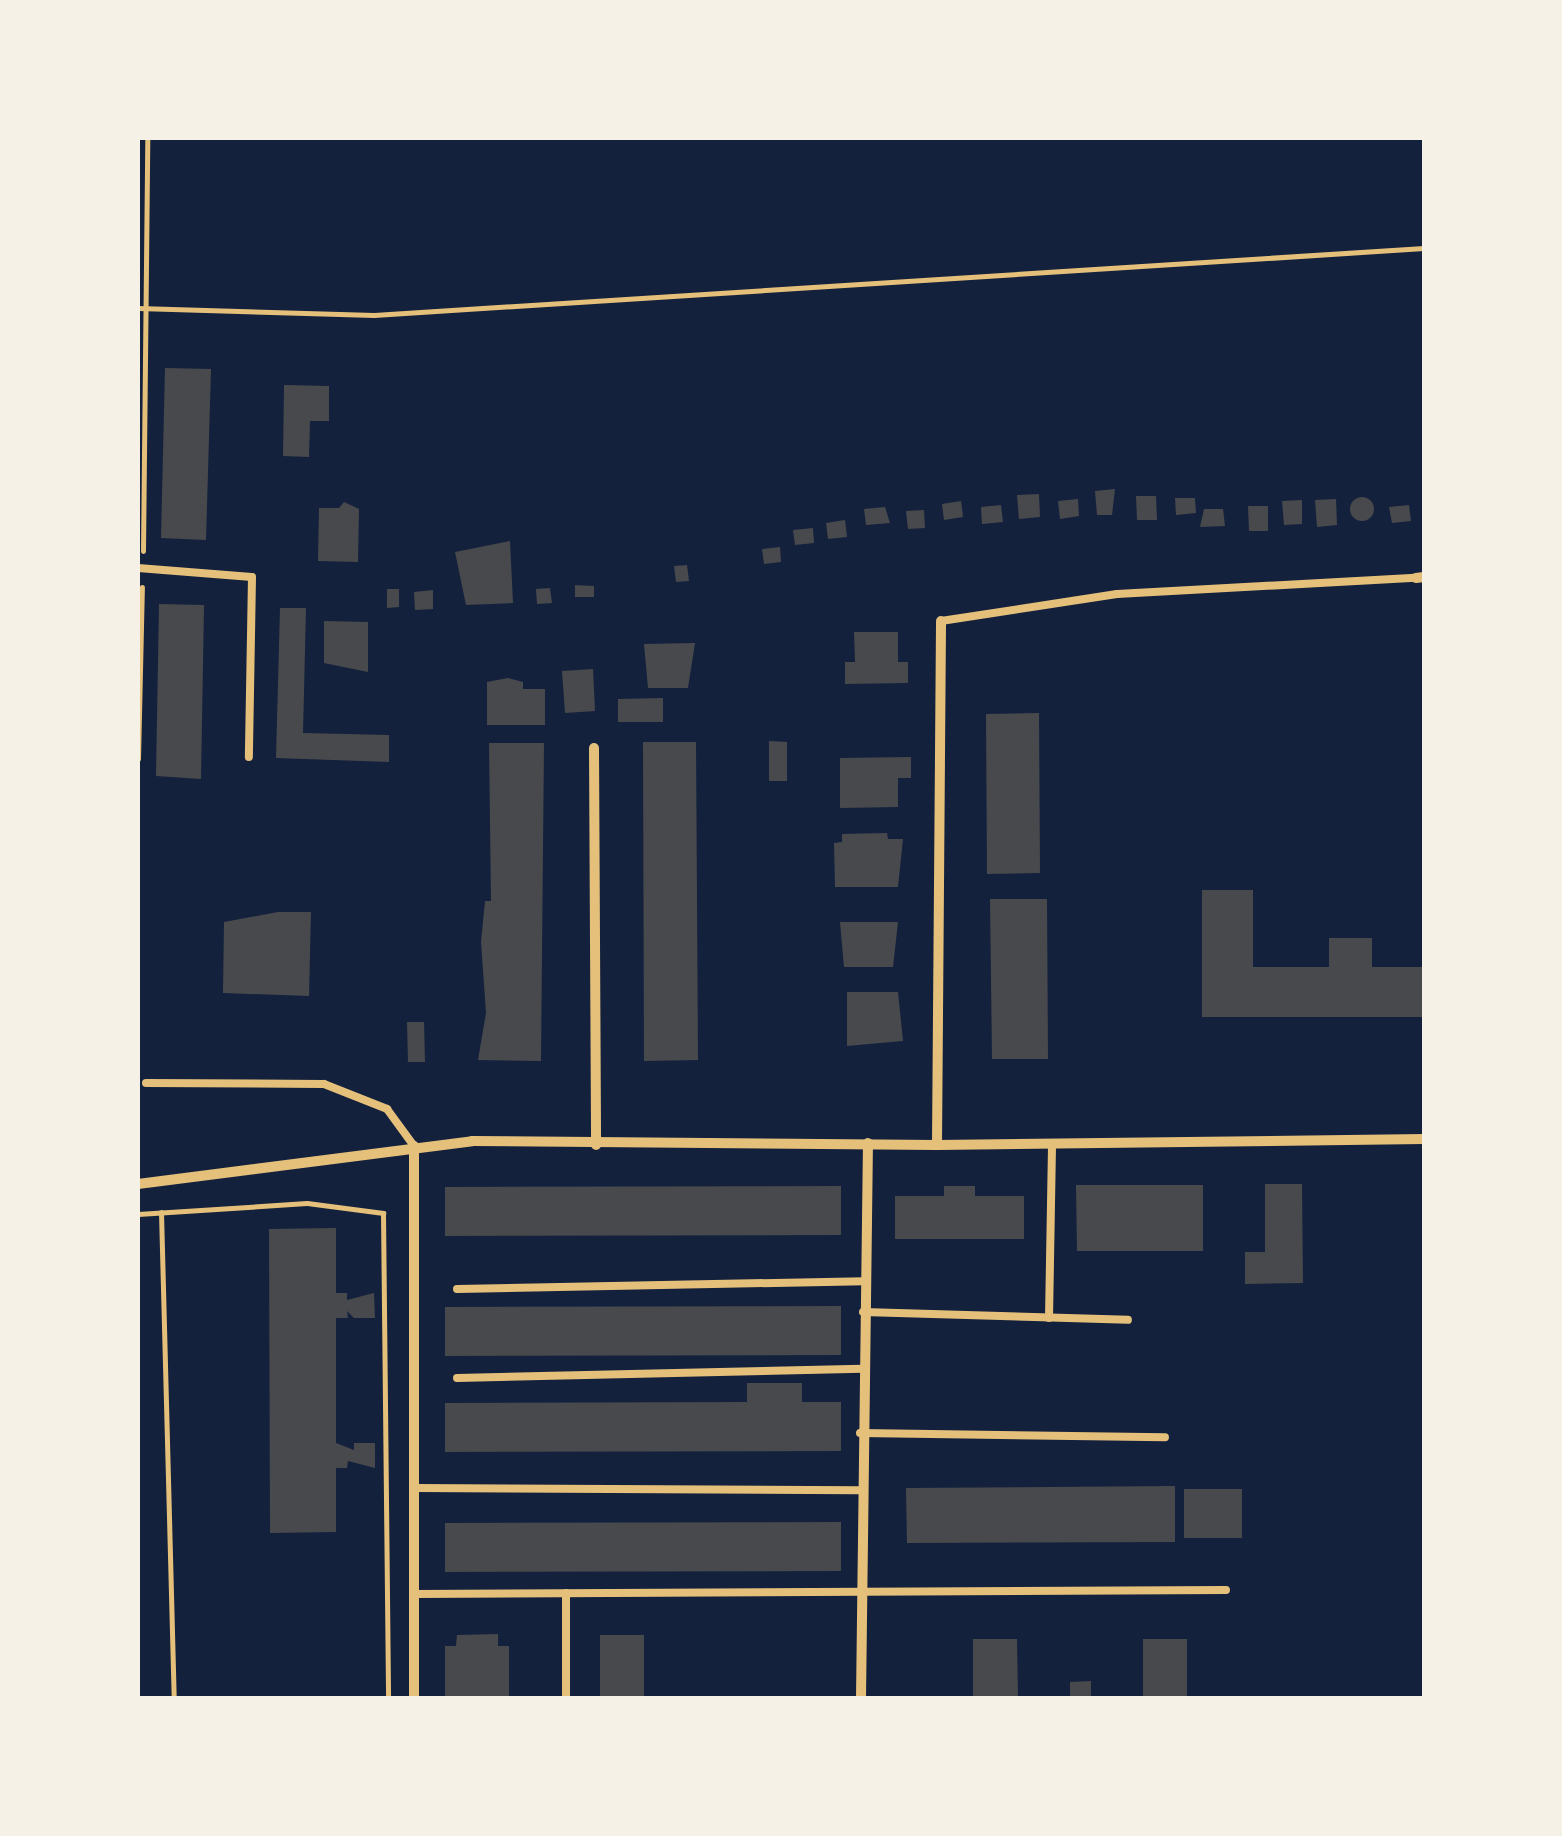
<!DOCTYPE html>
<html>
<head>
<meta charset="utf-8">
<style>
	body { margin:0 }
	#map { position:relative; width:1562px; height:1836px; overflow:hidden; background:#14213d; font-family:Poppins,sans-serif }
	div>[style] { position:absolute }
	.building>* { inset:0; background:#48494c }
	.round { border-radius:50% }
	.path>* { height:5px; margin:-2.5px; padding:0 2.5px; transform-origin:2.5px; border-radius:2.5px; background:#e5c07b }
	.service>* { height:8px; margin:-4px; padding:0 4px; transform-origin:4px; border-radius:4px; background:#e5c07b }
	.minor>* { height:10px; margin:-5px; padding:0 5px; transform-origin:5px; border-radius:5px; background:#e5c07b }
	span { translate:-50% -50%; white-space:nowrap; text-align:center; line-height:1.15; -webkit-text-stroke:10px #f6f1e7; paint-order:stroke }
	.frame { position:absolute; inset:0; border:140px solid #f6f1e7; pointer-events:none }
</style>
</head>
<body>
<div id="map">
	<div class="building">
		<i style="clip-path:polygon(165px 368px,211px 369px,206px 540px,161px 538px)"></i>
		<i style="clip-path:polygon(284px 385px,329px 386px,329px 421px,310px 421px,309px 457px,283px 456px)"></i>
		<i style="clip-path:polygon(1115px 489px,1112px 515px,1097px 515px,1095px 491px)"></i>
		<i style="clip-path:polygon(1039px 494px,1040px 517px,1019px 519px,1017px 495px)"></i>
		<i style="clip-path:polygon(1136px 496px,1156px 496px,1157px 520px,1137px 520px)"></i>
		<i class="round" style="left:1350px;top:497px;width:24px;height:24px"></i>
		<i style="clip-path:polygon(1175px 498px,1195px 498px,1196px 513px,1176px 515px)"></i>
		<i style="clip-path:polygon(1078px 499px,1079px 516px,1060px 519px,1058px 501px)"></i>
		<i style="clip-path:polygon(1336px 499px,1337px 525px,1317px 527px,1315px 500px)"></i>
		<i style="clip-path:polygon(1302px 500px,1302px 524px,1284px 525px,1282px 501px)"></i>
		<i style="clip-path:polygon(961px 501px,963px 517px,944px 520px,942px 504px)"></i>
		<i style="clip-path:polygon(344px 502px,359px 509px,358px 562px,318px 561px,319px 508px,339px 508px)"></i>
		<i style="clip-path:polygon(1001px 505px,1003px 522px,982px 524px,981px 507px)"></i>
		<i style="clip-path:polygon(1409px 505px,1411px 521px,1392px 523px,1389px 507px)"></i>
		<i style="clip-path:polygon(1248px 506px,1268px 506px,1268px 531px,1249px 531px)"></i>
		<i style="clip-path:polygon(885px 507px,890px 523px,866px 525px,864px 509px)"></i>
		<i style="clip-path:polygon(1204px 509px,1223px 509px,1225px 526px,1200px 527px)"></i>
		<i style="clip-path:polygon(924px 510px,925px 528px,908px 529px,906px 511px)"></i>
		<i style="clip-path:polygon(845px 520px,847px 537px,828px 539px,826px 523px)"></i>
		<i style="clip-path:polygon(813px 528px,814px 543px,795px 545px,793px 530px)"></i>
		<i style="clip-path:polygon(510px 541px,513px 603px,466px 605px,455px 552px)"></i>
		<i style="clip-path:polygon(780px 547px,781px 562px,764px 564px,762px 549px)"></i>
		<i style="clip-path:polygon(687px 565px,689px 581px,676px 582px,674px 566px)"></i>
		<i style="clip-path:polygon(575px 585px,594px 586px,594px 597px,575px 597px)"></i>
		<i style="clip-path:polygon(550px 588px,552px 603px,537px 604px,536px 589px)"></i>
		<i style="clip-path:polygon(387px 589px,399px 589px,399px 607px,387px 608px)"></i>
		<i style="clip-path:polygon(433px 590px,433px 609px,415px 610px,414px 592px)"></i>
		<i style="clip-path:polygon(159px 604px,204px 605px,201px 779px,156px 776px)"></i>
		<i style="clip-path:polygon(280px 608px,306px 608px,303px 733px,389px 735px,389px 762px,276px 758px)"></i>
		<i style="clip-path:polygon(324px 621px,368px 622px,368px 672px,324px 663px)"></i>
		<i style="clip-path:polygon(854px 632px,898px 632px,898px 662px,908px 662px,908px 683px,845px 684px,845px 662px,855px 662px)"></i>
		<i style="clip-path:polygon(695px 643px,688px 688px,648px 688px,644px 644px)"></i>
		<i style="clip-path:polygon(593px 669px,595px 711px,565px 713px,562px 671px)"></i>
		<i style="clip-path:polygon(508px 678px,523px 682px,523px 689px,545px 689px,545px 725px,487px 725px,487px 682px)"></i>
		<i style="clip-path:polygon(663px 698px,663px 722px,618px 722px,618px 699px)"></i>
		<i style="clip-path:polygon(1039px 713px,1040px 873px,987px 874px,986px 714px)"></i>
		<i style="clip-path:polygon(769px 741px,787px 742px,787px 781px,769px 781px)"></i>
		<i style="clip-path:polygon(643px 742px,696px 742px,698px 1060px,644px 1061px)"></i>
		<i style="clip-path:polygon(489px 743px,544px 743px,541px 1061px,478px 1060px,486px 1013px,481px 942px,485px 901px,491px 901px)"></i>
		<i style="clip-path:polygon(911px 757px,911px 778px,898px 778px,898px 807px,840px 808px,840px 758px)"></i>
		<i style="clip-path:polygon(887px 833px,888px 839px,903px 839px,898px 887px,835px 887px,834px 843px,842px 842px,842px 834px)"></i>
		<i style="clip-path:polygon(1202px 890px,1253px 890px,1253px 967px,1329px 967px,1329px 938px,1372px 938px,1372px 967px,1424px 967px,1424px 1017px,1202px 1017px)"></i>
		<i style="clip-path:polygon(990px 899px,1047px 899px,1048px 1059px,992px 1059px)"></i>
		<i style="clip-path:polygon(278px 912px,311px 912px,309px 996px,223px 993px,224px 922px)"></i>
		<i style="clip-path:polygon(840px 922px,898px 922px,893px 967px,844px 967px)"></i>
		<i style="clip-path:polygon(847px 992px,898px 992px,903px 1041px,847px 1046px)"></i>
		<i style="clip-path:polygon(407px 1022px,424px 1022px,425px 1062px,408px 1062px)"></i>
		<i style="clip-path:polygon(1265px 1184px,1302px 1184px,1303px 1283px,1245px 1284px,1245px 1252px,1265px 1252px)"></i>
		<i style="clip-path:polygon(1076px 1185px,1203px 1185px,1203px 1251px,1077px 1251px)"></i>
		<i style="clip-path:polygon(841px 1186px,841px 1235px,445px 1236px,445px 1187px)"></i>
		<i style="clip-path:polygon(944px 1186px,975px 1186px,975px 1196px,1024px 1196px,1024px 1239px,895px 1239px,895px 1196px,944px 1196px)"></i>
		<i style="clip-path:polygon(336px 1228px,336px 1293px,347px 1293px,347px 1300px,374px 1293px,375px 1318px,354px 1318px,347px 1311px,348px 1318px,336px 1318px,336px 1443px,354px 1450px,354px 1443px,375px 1443px,375px 1468px,348px 1461px,347px 1468px,336px 1468px,336px 1532px,270px 1533px,269px 1229px)"></i>
		<i style="clip-path:polygon(841px 1306px,841px 1355px,445px 1356px,445px 1307px)"></i>
		<i style="clip-path:polygon(747px 1383px,802px 1383px,802px 1402px,841px 1402px,841px 1451px,445px 1452px,445px 1403px,747px 1402px)"></i>
		<i style="clip-path:polygon(1175px 1486px,1175px 1542px,907px 1543px,906px 1488px)"></i>
		<i style="clip-path:polygon(1184px 1489px,1242px 1489px,1242px 1538px,1184px 1538px)"></i>
		<i style="clip-path:polygon(841px 1522px,841px 1571px,445px 1572px,445px 1523px)"></i>
		<i style="clip-path:polygon(498px 1634px,498px 1646px,509px 1646px,509px 1698px,445px 1698px,445px 1646px,456px 1646px,457px 1635px)"></i>
		<i style="clip-path:polygon(600px 1635px,644px 1635px,644px 1698px,600px 1698px)"></i>
		<i style="clip-path:polygon(973px 1639px,1017px 1639px,1018px 1698px,973px 1698px)"></i>
		<i style="clip-path:polygon(1143px 1639px,1187px 1639px,1187px 1698px,1143px 1698px)"></i>
		<i style="clip-path:polygon(1091px 1681px,1091px 1698px,1070px 1698px,1070px 1682px)"></i>
	</div>
	<div class="path">
		<i style="left:138px;top:308px;width:236px;rotate:1.7deg"></i>
		<i style="left:374px;top:315px;width:1052px;rotate:-3.65deg"></i>
		<i style="left:143px;top:551px;width:413px;rotate:-89.4deg"></i>
		<i style="left:138px;top:759px;width:172px;rotate:-88.7deg"></i>
		<i style="left:161px;top:1212px;width:486px;rotate:88.5deg"></i>
		<i style="left:138px;top:1214px;width:169px;rotate:-3.7deg"></i>
		<i style="left:307px;top:1203px;width:77px;rotate:7.5deg"></i>
		<i style="left:383px;top:1213px;width:485px;rotate:89.4deg"></i>
	</div>
	<div class="service">
		<i style="left:138px;top:568px;width:114px;rotate:4.5deg"></i>
		<i style="left:252px;top:577px;width:180px;rotate:91deg"></i>
		<i style="left:941px;top:621px;width:178px;rotate:-8.7deg"></i>
		<i style="left:1117px;top:594px;width:299px;rotate:-3.1deg"></i>
		<i style="left:146px;top:1083px;width:178px;rotate:0.3deg"></i>
		<i style="left:324px;top:1084px;width:68px;rotate:21.6deg"></i>
		<i style="left:387px;top:1109px;width:46px;rotate:53.9deg"></i>
		<i style="left:457px;top:1289px;width:407px;rotate:-1.1deg"></i>
		<i style="left:863px;top:1312px;width:265px;rotate:1.7deg"></i>
		<i style="left:1049px;top:1318px;width:173px;rotate:-89deg"></i>
		<i style="left:457px;top:1378px;width:405px;rotate:-1.3deg"></i>
		<i style="left:860px;top:1433px;width:305px;rotate:0.8deg"></i>
		<i style="left:415px;top:1488px;width:444px;rotate:0.3deg"></i>
		<i style="left:415px;top:1594px;width:811px;rotate:-0.28deg"></i>
		<i style="left:566px;top:1698px;width:105px;rotate:-90deg"></i>
	</div>
	<div class="minor">
		<i style="left:1416px;top:578px;width:8px;rotate:-7deg"></i>
		<i style="left:594px;top:748px;width:397px;rotate:89.7deg"></i>
		<i style="left:937px;top:1145px;width:524px;rotate:-89.56deg"></i>
		<i style="left:138px;top:1184px;width:337px;rotate:-7.3deg"></i>
		<i style="left:472px;top:1141px;width:465px;rotate:0.5deg"></i>
		<i style="left:937px;top:1145px;width:487px;rotate:-0.7deg"></i>
		<i style="left:414px;top:1698px;width:552px;rotate:-90deg"></i>
		<i style="left:861px;top:1698px;width:555px;rotate:-89.28deg"></i>
	</div>
	<div class="frame"></div>
</div>
</body>
</html>
